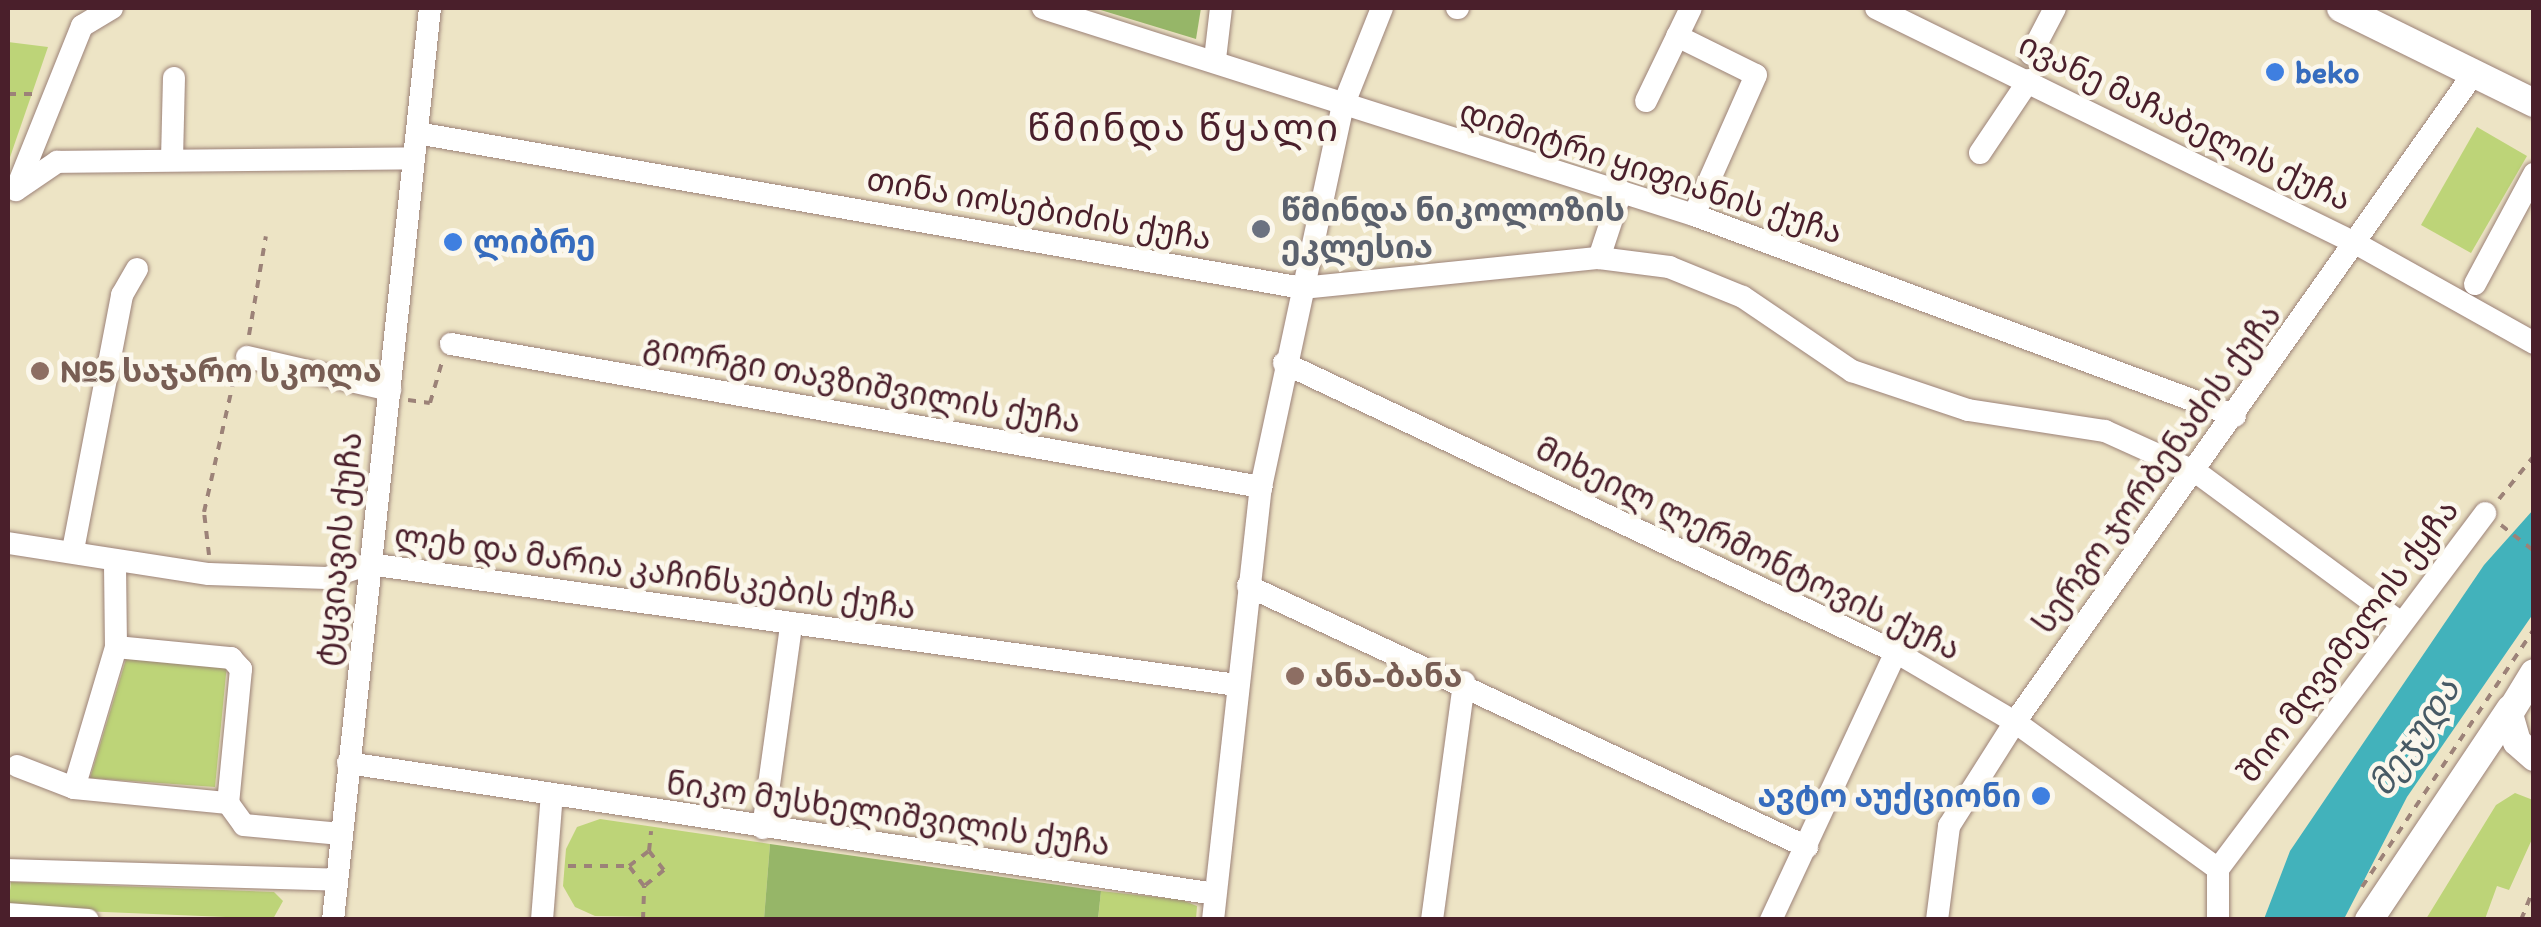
<!DOCTYPE html>
<html>
<head>
<meta charset="utf-8">
<style>
	body { margin:0 }
	#map { position:relative; width:2541px; height:927px; overflow:hidden; background:#ede4c5; font-family:Itim,"Noto Sans Georgian",sans-serif }
	div>[style] { position:absolute }
	.green>* { inset:0; background:#bdd478 }
	.forest>* { inset:0; background:#96b668 }
	.water>* { inset:0; background:#42b2bb }
	.path>* { height:4px; margin-top:-2px; transform-origin:0; background:repeating-linear-gradient(90deg,#9c8278 0 8px,transparent 0 16px) }
	.roads { filter:drop-shadow(0 0 2px #9c8278) drop-shadow(0 0 2px #9c8278) }
	.minor>* { height:22px; margin:-11px; padding:0 11px; transform-origin:11px; border-radius:11px; background:#fff }
	.major>* { height:28px; margin:-14px; padding:0 14px; transform-origin:14px; border-radius:14px; background:#fff }
	.dots>* { width:28px; height:28px; translate:-50% -50%; box-sizing:border-box; border:5px solid #fbf7ec; border-radius:50% }
	span { translate:-50% -50%; white-space:nowrap; text-align:center; line-height:1.15; -webkit-text-stroke:9px #fbf7ec; paint-order:stroke }
	.shop-label { font-size:32px; color:#366cbe; font-weight:700 }
	.left { translate:0 -50%; text-align:left }
	.right { translate:-100% -50%; text-align:right }
	.street-label { font-size:32px; color:#4a1f2b }
	.worship-label { font-size:32px; color:#5b616d; font-weight:700 }
	.education-label { font-size:32px; color:#785e54; font-weight:700 }
	.water-label { font-size:35px; color:#475a65; font-style:italic }
	.quarter-label { font-size:38px; color:#4a1f2b; letter-spacing:2.5px }
	.frame { position:absolute; inset:0; border:10px solid #4a1f2b; pointer-events:none }
</style>
</head>
<body>
<div id="map">
	<div class="green">
		<i style="clip-path:polygon(8px 42px,48px 47px,8px 163px)"></i>
		<i style="clip-path:polygon(2477px 127px,2527px 156px,2471px 253px,2421px 225px)"></i>
		<i style="clip-path:polygon(127px 656px,227px 664px,215px 787px,90px 778px)"></i>
		<i style="clip-path:polygon(2515px 793px,2533px 800px,2533px 837px,2509px 890px,2497px 886px,2485px 919px,2426px 919px,2496px 805px)"></i>
		<i style="clip-path:polygon(600px 819px,770px 844px,764px 919px,595px 916px,575px 907px,563px 886px,566px 849px,577px 827px)"></i>
		<i style="clip-path:polygon(11px 882px,274px 892px,283px 901px,273px 919px,8px 908px)"></i>
		<i style="clip-path:polygon(1101px 891px,1182px 900px,1197px 906px,1196px 919px,1098px 920px)"></i>
	</div>
	<div class="forest">
		<i style="clip-path:polygon(1094px 8px,1201px 8px,1196px 39px)"></i>
		<i style="clip-path:polygon(770px 844px,1101px 891px,1098px 919px,764px 919px)"></i>
	</div>
	<div class="water">
		<i style="clip-path:polygon(2533px 510px,2533px 614px,2407px 797px,2344px 919px,2264px 919px,2290px 851px,2484px 565px)"></i>
	</div>
	<div class="path">
		<i style="left:8px;top:94px;width:25px"></i>
		<i style="left:249px;top:335px;width:100px;rotate:-80.3deg"></i>
		<i style="left:408px;top:400px;width:22px;rotate:8deg"></i>
		<i style="left:430px;top:403px;width:43px;rotate:-73.7deg"></i>
		<i style="left:2499px;top:499px;width:55px;rotate:-50.9deg"></i>
		<i style="left:2501px;top:525px;width:42px;rotate:38.2deg"></i>
		<i style="left:209px;top:555px;width:43px;rotate:-96.6deg"></i>
		<i style="left:204px;top:512px;width:146px;rotate:-77.3deg"></i>
		<i style="left:649px;top:851px;width:20px;rotate:-84deg"></i>
		<i style="left:568px;top:866px;width:61px"></i>
		<i style="left:629px;top:866px;width:25px;rotate:-37deg"></i>
		<i style="left:649px;top:851px;width:24px;rotate:52deg"></i>
		<i style="left:664px;top:870px;width:26px;rotate:141deg"></i>
		<i style="left:644px;top:886px;width:25px;rotate:-127deg"></i>
		<i style="left:2362px;top:887px;width:310px;rotate:-56.3deg"></i>
		<i style="left:643px;top:920px;width:34px;rotate:-88deg"></i>
		<i style="left:2521px;top:920px;width:35px;rotate:-68deg"></i>
	</div>
	<div class="roads">
		<div class="minor">
			<i style="left:1043px;top:8px;width:683px;rotate:17.64deg"></i>
			<i style="left:1694px;top:215px;width:577px;rotate:20.38deg"></i>
			<i style="left:1457px;top:8px;width:1px"></i>
			<i style="left:1876px;top:8px;width:536px;rotate:26.13deg"></i>
			<i style="left:2357px;top:244px;width:203px;rotate:29.2deg"></i>
			<i style="left:1677px;top:36px;width:88px;rotate:26.3deg"></i>
			<i style="left:1756px;top:75px;width:153px;rotate:113.9deg"></i>
			<i style="left:2031px;top:54px;width:52px;rotate:-62.4deg"></i>
			<i style="left:1215px;top:59px;width:51px;rotate:-83.3deg"></i>
			<i style="left:1646px;top:101px;width:103px;rotate:-64.2deg"></i>
			<i style="left:417px;top:133px;width:898px;rotate:9.93deg"></i>
			<i style="left:1302px;top:288px;width:299px;rotate:-5.8deg"></i>
			<i style="left:1599px;top:258px;width:71px;rotate:7.3deg"></i>
			<i style="left:1669px;top:267px;width:80px;rotate:22.1deg"></i>
			<i style="left:1743px;top:297px;width:132px;rotate:34.2deg"></i>
			<i style="left:1852px;top:371px;width:122px;rotate:18.6deg"></i>
			<i style="left:1968px;top:410px;width:139px;rotate:8.7deg"></i>
			<i style="left:2105px;top:431px;width:100px;rotate:24.3deg"></i>
			<i style="left:2196px;top:472px;width:251px;rotate:36.4deg"></i>
			<i style="left:1980px;top:153px;width:88px;rotate:-56.1deg"></i>
			<i style="left:172px;top:159px;width:81px;rotate:-88.6deg"></i>
			<i style="left:16px;top:190px;width:50px;rotate:-34.3deg"></i>
			<i style="left:57px;top:162px;width:357px;rotate:-0.6deg"></i>
			<i style="left:16px;top:190px;width:177px;rotate:-68.1deg"></i>
			<i style="left:82px;top:26px;width:35px;rotate:-31deg"></i>
			<i style="left:1599px;top:258px;width:70px;rotate:-71.6deg"></i>
			<i style="left:2475px;top:284px;width:125px;rotate:-61.8deg"></i>
			<i style="left:451px;top:344px;width:823px;rotate:10.01deg"></i>
			<i style="left:247px;top:357px;width:147px;rotate:13deg"></i>
			<i style="left:1284px;top:363px;width:677px;rotate:25.28deg"></i>
			<i style="left:1896px;top:652px;width:138px;rotate:30.5deg"></i>
			<i style="left:2015px;top:722px;width:251px;rotate:35.9deg"></i>
			<i style="left:2218px;top:869px;width:51px;rotate:90deg"></i>
			<i style="left:8px;top:543px;width:203px;rotate:8.8deg"></i>
			<i style="left:209px;top:574px;width:118px;rotate:1.9deg"></i>
			<i style="left:327px;top:578px;width:44px;rotate:-18.4deg"></i>
			<i style="left:369px;top:564px;width:876px;rotate:7.94deg"></i>
			<i style="left:73px;top:550px;width:260px;rotate:-79.1deg"></i>
			<i style="left:122px;top:295px;width:30px;rotate:-60deg"></i>
			<i style="left:1248px;top:586px;width:617px;rotate:25.03deg"></i>
			<i style="left:116px;top:647px;width:116px;rotate:5.5deg"></i>
			<i style="left:231px;top:658px;width:15px;rotate:48deg"></i>
			<i style="left:241px;top:669px;width:135px;rotate:95.5deg"></i>
			<i style="left:228px;top:803px;width:27px;rotate:54deg"></i>
			<i style="left:244px;top:825px;width:97px;rotate:5.3deg"></i>
			<i style="left:348px;top:763px;width:877px;rotate:8.59deg"></i>
			<i style="left:17px;top:766px;width:61px;rotate:21.1deg"></i>
			<i style="left:74px;top:788px;width:155px;rotate:5.6deg"></i>
			<i style="left:74px;top:788px;width:147px;rotate:-73.4deg"></i>
			<i style="left:116px;top:647px;width:84px;rotate:-90.7deg"></i>
			<i style="left:763px;top:828px;width:204px;rotate:-82.1deg"></i>
			<i style="left:2218px;top:869px;width:445px;rotate:-53.1deg"></i>
			<i style="left:8px;top:870px;width:329px;rotate:1.7deg"></i>
			<i style="left:8px;top:914px;width:80px;rotate:4.3deg"></i>
			<i style="left:333px;top:920px;width:917px;rotate:-83.93deg"></i>
			<i style="left:542px;top:920px;width:126px;rotate:-85.5deg"></i>
			<i style="left:1213px;top:920px;width:436px;rotate:-83.7deg"></i>
			<i style="left:1261px;top:487px;width:390px;rotate:-77.9deg"></i>
			<i style="left:1343px;top:106px;width:105px;rotate:-68.3deg"></i>
			<i style="left:1432px;top:920px;width:240px;rotate:-82.3deg"></i>
			<i style="left:1771px;top:920px;width:296px;rotate:-65deg"></i>
			<i style="left:1937px;top:920px;width:95px;rotate:-82.7deg"></i>
			<i style="left:1949px;top:826px;width:123px;rotate:-57.6deg"></i>
			<i style="left:2015px;top:722px;width:795px;rotate:-54.73deg"></i>
		</div>
		<div class="major">
			<i style="left:2341px;top:8px;width:215px;rotate:26.2deg"></i>
			<i style="left:2534px;top:673px;width:48px;rotate:121.4deg"></i>
			<i style="left:2509px;top:714px;width:29px;rotate:74deg"></i>
			<i style="left:2517px;top:742px;width:23px;rotate:41deg"></i>
			<i style="left:2369px;top:920px;width:254px;rotate:-56.2deg"></i>
		</div>
	</div>
	<div class="dots">
		<i style="left:2275px;top:72px;background:#3f7fe0"></i>
		<i style="left:1261px;top:229px;background:#6b7280"></i>
		<i style="left:453px;top:242px;background:#3f7fe0"></i>
		<i style="left:40px;top:371px;background:#8d6e63"></i>
		<i style="left:1295px;top:676px;background:#8d6e63"></i>
		<i style="left:2041px;top:796px;background:#3f7fe0"></i>
	</div>
	<div class="shop-label">
		<span class="left" style="left:2295px;top:72px">beko</span>
		<span class="left" style="left:473px;top:242px">ლიბრე</span>
		<span class="right" style="left:2021px;top:796px">ავტო აუქციონი</span>
	</div>
	<div class="street-label">
		<span style="left:2185px;top:122px;rotate:26deg">ივანე მაჩაბელის ქუჩა</span>
		<span style="left:1651px;top:172px;rotate:18deg">დიმიტრი ყიფიანის ქუჩა</span>
		<span style="left:1039px;top:209px;rotate:10deg">თინა იოსებიძის ქუჩა</span>
		<span style="left:862px;top:384px;rotate:10deg">გიორგი თავზიშვილის ქუჩა</span>
		<span style="left:2157px;top:469px;rotate:-54deg">სერგო ჯორბენაძის ქუჩა</span>
		<span style="left:339px;top:549px;rotate:-84deg">ტყვიავის ქუჩა</span>
		<span style="left:1748px;top:549px;rotate:26deg">მიხეილ ლერმონტოვის ქუჩა</span>
		<span style="left:655px;top:572px;rotate:8deg">ლეხ და მარია კაჩინსკების ქუჩა</span>
		<span style="left:2348px;top:641px;rotate:-53deg">შიო მღვიმელის ქყჩა</span>
		<span style="left:888px;top:814px;rotate:8deg">ნიკო მუსხელიშვილის ქუჩა</span>
	</div>
	<div class="worship-label">
		<span class="left" style="left:1281px;top:229px">წმინდა ნიკოლოზის<br>ეკლესია</span>
	</div>
	<div class="education-label">
		<span class="left" style="left:60px;top:371px">№5 საჯარო სკოლა</span>
		<span class="left" style="left:1315px;top:676px">ანა-ბანა</span>
	</div>
	<div class="water-label">
		<span style="left:2414px;top:737px;rotate:-56deg">მეჯუდა</span>
	</div>
	<div class="quarter-label">
		<span style="left:1184px;top:129px">წმინდა წყალი</span>
	</div>
	<div class="frame"></div>
</div>
</body>
</html>
